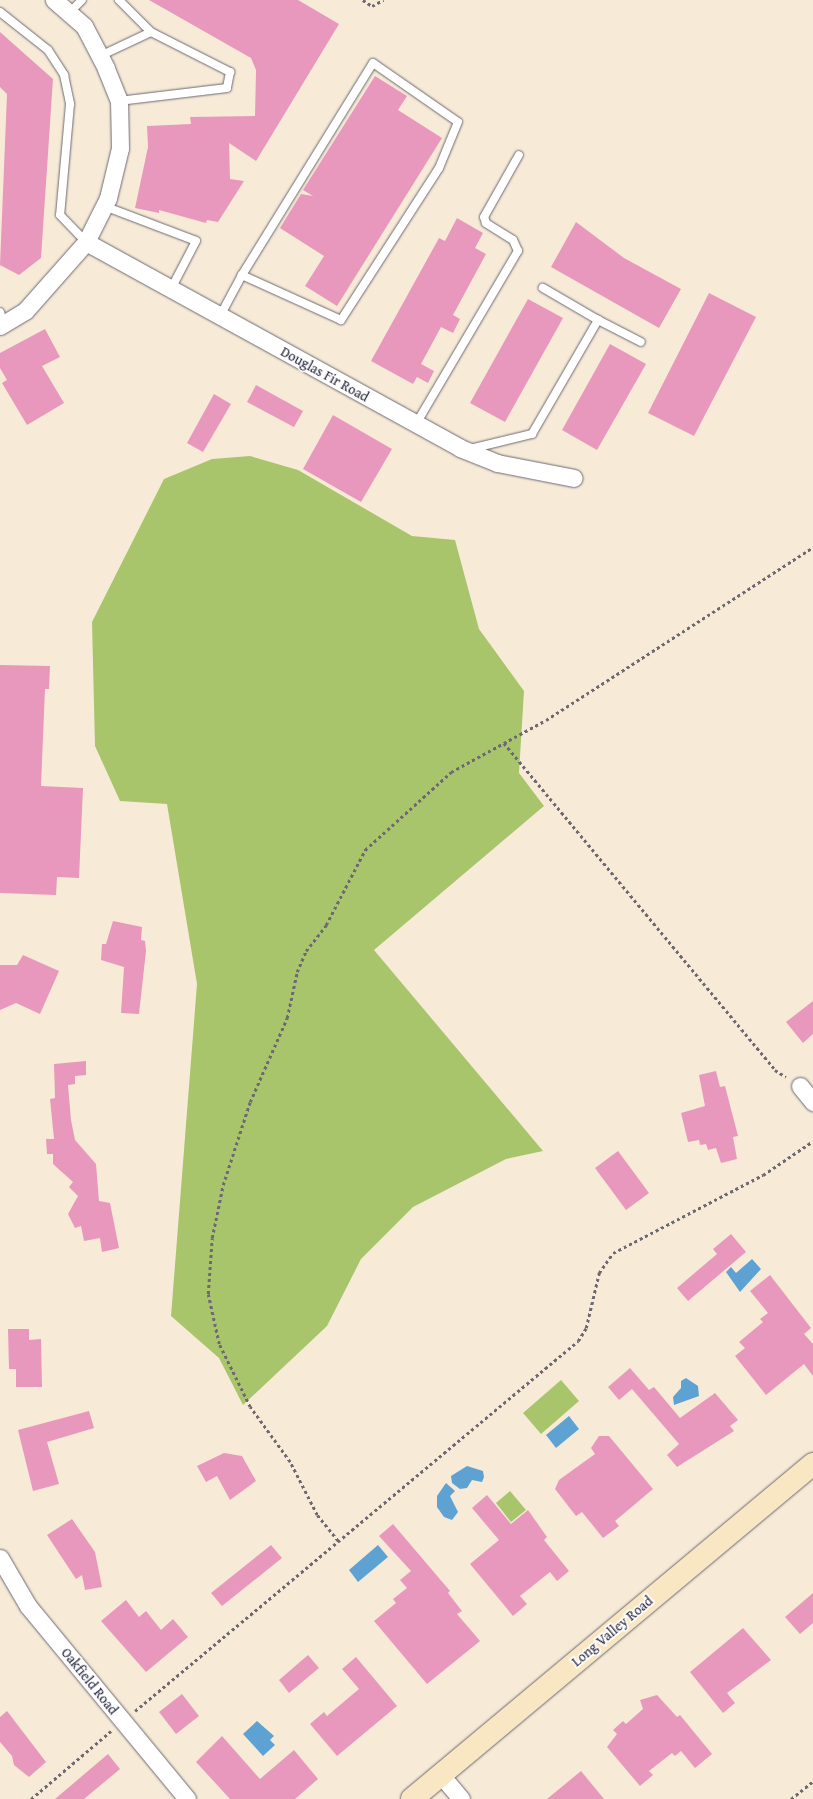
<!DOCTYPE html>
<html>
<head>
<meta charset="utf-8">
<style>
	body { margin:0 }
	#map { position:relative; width:813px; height:1799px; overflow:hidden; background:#f7ebd8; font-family:"Gentium Book Plus",serif }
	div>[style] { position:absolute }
	.green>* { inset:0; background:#a9c56c }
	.water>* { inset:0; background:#5ea2d3 }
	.building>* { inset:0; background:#e898bc }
	.path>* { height:2.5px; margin-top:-1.25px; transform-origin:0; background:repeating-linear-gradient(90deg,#6d6872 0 3px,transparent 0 6px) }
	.roads { filter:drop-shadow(0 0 1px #6d6872) drop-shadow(0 0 1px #6d6872) }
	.lane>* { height:8px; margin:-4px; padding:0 4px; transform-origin:4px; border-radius:4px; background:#fff }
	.street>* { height:17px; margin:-8.5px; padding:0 8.5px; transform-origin:8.5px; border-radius:8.5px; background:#fff }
	.secondary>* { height:22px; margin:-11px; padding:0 11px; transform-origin:11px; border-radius:11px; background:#f9e7c3 }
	span { translate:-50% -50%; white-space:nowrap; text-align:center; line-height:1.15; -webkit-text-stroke:3.5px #fff; paint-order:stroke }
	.street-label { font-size:14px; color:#22223b }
</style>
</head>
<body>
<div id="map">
	<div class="green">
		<i style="clip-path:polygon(250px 456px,298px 470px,412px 536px,455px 540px,479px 629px,524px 691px,519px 773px,544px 806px,374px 950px,543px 1151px,506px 1159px,413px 1207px,361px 1259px,327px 1326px,243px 1405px,219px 1358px,171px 1316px,197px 984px,167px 804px,120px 801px,95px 746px,92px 622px,164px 479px,212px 459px)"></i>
		<i style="clip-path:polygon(561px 1380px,579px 1401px,541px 1434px,523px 1413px)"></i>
		<i style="clip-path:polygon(510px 1491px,526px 1510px,511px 1522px,496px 1503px)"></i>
	</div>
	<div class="water">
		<i style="clip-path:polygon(752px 1259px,761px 1269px,740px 1292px,726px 1272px,731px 1267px,736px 1273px)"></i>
		<i style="clip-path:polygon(686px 1378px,698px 1386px,699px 1396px,674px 1405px,673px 1397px,681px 1388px,681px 1381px)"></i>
		<i style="clip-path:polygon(569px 1416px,579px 1429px,556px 1448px,546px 1435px)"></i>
		<i style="clip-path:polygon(467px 1466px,483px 1471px,484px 1477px,482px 1482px,472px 1480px,467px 1488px,460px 1489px,452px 1483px,451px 1476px)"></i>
		<i style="clip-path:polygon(446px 1483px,455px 1491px,450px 1496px,458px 1512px,452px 1520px,444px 1517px,437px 1507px,437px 1496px)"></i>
		<i style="clip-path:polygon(378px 1545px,388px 1557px,358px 1582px,349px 1570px)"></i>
		<i style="clip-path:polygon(257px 1721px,274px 1736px,270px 1740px,275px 1745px,263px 1756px,243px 1734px)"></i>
	</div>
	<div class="building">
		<i style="clip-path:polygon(149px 0,298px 0,339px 24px,256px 161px,229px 143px,230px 179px,244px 181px,218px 222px,207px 220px,206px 223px,159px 210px,159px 213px,135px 208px,148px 147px,147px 126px,191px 124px,190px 117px,255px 116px,256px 70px,251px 58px)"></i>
		<i style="clip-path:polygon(0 32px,53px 79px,41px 258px,19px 275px,0 265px,7px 94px,0 87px)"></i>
		<i style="clip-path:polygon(375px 76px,407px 96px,398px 110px,442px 138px,337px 306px,305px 286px,324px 256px,280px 228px,301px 194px,313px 196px,303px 190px)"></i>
		<i style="clip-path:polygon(457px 218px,483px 233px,475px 248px,486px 254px,453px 315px,460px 319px,453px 333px,441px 327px,421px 364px,434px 371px,428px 383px,417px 377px,413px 384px,371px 361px,439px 238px,445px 241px)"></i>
		<i style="clip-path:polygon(576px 222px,624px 258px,681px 289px,659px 328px,551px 267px)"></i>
		<i style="clip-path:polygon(709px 293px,756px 317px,694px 436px,648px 413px)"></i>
		<i style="clip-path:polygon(528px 299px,563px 318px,505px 422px,470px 403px)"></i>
		<i style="clip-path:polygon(45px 329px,60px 357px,42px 366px,64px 403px,27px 425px,2px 383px,7px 380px,0 368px,0 353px)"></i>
		<i style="clip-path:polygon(610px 344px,646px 364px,597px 450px,562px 430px)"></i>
		<i style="clip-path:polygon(256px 385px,303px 411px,294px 427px,247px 402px)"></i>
		<i style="clip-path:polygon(214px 394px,231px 404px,203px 452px,187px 443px)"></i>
		<i style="clip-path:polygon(333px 415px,392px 449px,361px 502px,303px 469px)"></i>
		<i style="clip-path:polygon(0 665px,50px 666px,49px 689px,45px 689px,41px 786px,83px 788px,79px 878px,57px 877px,56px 895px,0 893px)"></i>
		<i style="clip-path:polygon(113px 921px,142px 927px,141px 940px,145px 941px,146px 951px,139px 1014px,121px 1013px,124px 967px,101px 960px,102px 944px,106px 944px)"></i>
		<i style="clip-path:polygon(23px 955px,59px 971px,40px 1014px,16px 1003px,0 1010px,0 965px,17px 965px)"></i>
		<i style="clip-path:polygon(813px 1001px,813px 1034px,803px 1043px,786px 1022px)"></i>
		<i style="clip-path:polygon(86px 1061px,86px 1075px,75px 1076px,75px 1084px,68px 1085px,71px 1120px,75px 1140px,96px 1164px,99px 1201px,110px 1203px,119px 1248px,102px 1252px,100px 1238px,84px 1241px,81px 1226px,75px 1228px,68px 1214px,78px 1196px,69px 1187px,73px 1182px,53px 1164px,53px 1154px,47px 1154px,46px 1139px,54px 1139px,50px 1099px,55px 1098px,54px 1064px)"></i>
		<i style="clip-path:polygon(716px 1071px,720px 1087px,725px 1086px,738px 1136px,733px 1137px,737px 1159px,721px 1163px,716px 1148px,708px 1150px,706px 1144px,700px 1145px,699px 1140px,688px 1142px,681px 1113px,705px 1106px,699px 1075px)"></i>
		<i style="clip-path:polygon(618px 1151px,649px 1193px,626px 1210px,595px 1168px)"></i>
		<i style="clip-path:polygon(731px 1234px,746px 1252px,688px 1301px,677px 1288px,717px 1254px,713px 1249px)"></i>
		<i style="clip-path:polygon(770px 1275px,811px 1328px,804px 1334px,813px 1344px,813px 1376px,804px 1364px,766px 1395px,735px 1356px,745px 1348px,739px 1342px,763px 1322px,760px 1319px,768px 1313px,750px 1291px)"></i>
		<i style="clip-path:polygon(8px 1329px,29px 1329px,29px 1340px,41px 1339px,42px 1387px,16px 1387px,16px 1369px,9px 1369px)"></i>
		<i style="clip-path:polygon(630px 1368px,649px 1390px,654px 1387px,680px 1418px,715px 1393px,738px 1420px,730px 1426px,734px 1431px,677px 1467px,667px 1455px,679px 1444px,632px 1389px,619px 1400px,608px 1387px)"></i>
		<i style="clip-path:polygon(89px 1411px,94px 1428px,47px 1442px,59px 1484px,33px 1491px,18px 1430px)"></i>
		<i style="clip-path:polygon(599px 1436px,609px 1436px,653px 1489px,615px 1521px,619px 1526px,603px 1538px,582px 1512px,576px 1516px,555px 1489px,559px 1480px,595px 1454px,591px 1448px)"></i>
		<i style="clip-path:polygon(224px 1453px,242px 1456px,256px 1481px,230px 1500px,217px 1476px,206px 1482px,197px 1466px)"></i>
		<i style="clip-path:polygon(487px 1495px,511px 1524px,528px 1510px,547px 1537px,544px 1540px,569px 1571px,557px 1581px,550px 1572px,520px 1596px,527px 1604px,513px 1616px,470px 1564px,499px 1540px,472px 1508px)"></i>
		<i style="clip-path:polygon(72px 1519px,95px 1552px,102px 1587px,85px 1590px,82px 1575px,76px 1579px,47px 1535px)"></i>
		<i style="clip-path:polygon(393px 1524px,450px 1591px,448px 1593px,462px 1611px,457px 1614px,480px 1641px,427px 1684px,374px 1621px,396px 1603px,393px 1599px,407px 1588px,400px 1580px,411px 1571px,379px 1536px)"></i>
		<i style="clip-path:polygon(271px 1545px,282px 1558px,222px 1606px,211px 1593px)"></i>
		<i style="clip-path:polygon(813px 1593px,813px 1623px,800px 1634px,785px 1617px)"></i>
		<i style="clip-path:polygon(126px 1600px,139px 1617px,146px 1611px,161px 1630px,173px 1619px,188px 1637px,146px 1672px,101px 1621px)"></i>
		<i style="clip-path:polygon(743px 1628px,771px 1660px,727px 1693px,735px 1703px,723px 1713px,690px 1672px)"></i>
		<i style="clip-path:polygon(308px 1655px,319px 1668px,289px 1693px,279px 1680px)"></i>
		<i style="clip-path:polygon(356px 1657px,397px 1706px,337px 1756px,310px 1724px,324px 1712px,327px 1716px,359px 1689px,342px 1669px)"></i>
		<i style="clip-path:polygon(182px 1694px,199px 1716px,176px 1734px,159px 1712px)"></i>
		<i style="clip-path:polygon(657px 1695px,677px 1717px,680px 1715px,712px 1754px,695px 1768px,681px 1751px,675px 1756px,672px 1753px,649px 1771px,653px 1775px,640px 1786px,607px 1747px,617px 1734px,613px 1730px,623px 1721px,626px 1724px,643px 1709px,640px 1700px)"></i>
		<i style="clip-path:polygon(7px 1711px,46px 1762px,29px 1777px,14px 1765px,12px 1756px,0 1742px,0 1717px)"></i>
		<i style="clip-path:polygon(222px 1736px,260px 1779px,294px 1750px,318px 1779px,295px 1799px,230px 1799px,196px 1762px)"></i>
		<i style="clip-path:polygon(108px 1754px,120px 1769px,84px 1799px,55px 1799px)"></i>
		<i style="clip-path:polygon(581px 1771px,604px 1799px,547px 1799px)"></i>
	</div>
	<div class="path">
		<i style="left:363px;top:0;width:11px;rotate:34deg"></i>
		<i style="left:372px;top:6px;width:13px;rotate:-29deg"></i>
		<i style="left:504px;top:743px;width:425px;rotate:50.3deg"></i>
		<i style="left:775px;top:1070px;width:13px;rotate:32deg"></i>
		<i style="left:338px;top:1541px;width:33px;rotate:-129deg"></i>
		<i style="left:317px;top:1515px;width:59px;rotate:-117deg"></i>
		<i style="left:290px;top:1462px;width:68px;rotate:-126deg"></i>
		<i style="left:250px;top:1407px;width:70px;rotate:-116.2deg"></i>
		<i style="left:219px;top:1344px;width:51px;rotate:-102.4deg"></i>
		<i style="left:208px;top:1294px;width:56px;rotate:-85.9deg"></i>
		<i style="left:212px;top:1238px;width:54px;rotate:-78.3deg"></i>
		<i style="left:223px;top:1185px;width:87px;rotate:-72deg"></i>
		<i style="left:250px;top:1102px;width:92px;rotate:-66.2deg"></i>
		<i style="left:287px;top:1018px;width:47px;rotate:-77.7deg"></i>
		<i style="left:297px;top:972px;width:23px;rotate:-67deg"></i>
		<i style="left:306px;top:951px;width:33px;rotate:-52deg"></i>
		<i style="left:326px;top:925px;width:85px;rotate:-62.5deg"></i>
		<i style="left:365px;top:850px;width:116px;rotate:-42.2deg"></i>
		<i style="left:451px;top:772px;width:108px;rotate:-28.7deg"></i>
		<i style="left:546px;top:720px;width:318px;rotate:-32.9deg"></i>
		<i style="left:135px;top:1711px;width:577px;rotate:-39.87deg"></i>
		<i style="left:578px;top:1341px;width:15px;rotate:-58deg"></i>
		<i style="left:586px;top:1328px;width:57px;rotate:-76.7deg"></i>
		<i style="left:599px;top:1273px;width:24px;rotate:-55deg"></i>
		<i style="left:613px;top:1253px;width:169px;rotate:-27.5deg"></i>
		<i style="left:763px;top:1175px;width:60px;rotate:-34.2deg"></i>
		<i style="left:31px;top:1799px;width:105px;rotate:-40.4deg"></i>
		<i style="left:791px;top:1799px;width:28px;rotate:-39deg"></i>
	</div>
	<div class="roads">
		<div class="lane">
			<i style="left:119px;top:0;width:45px;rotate:45deg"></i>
			<i style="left:0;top:12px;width:61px;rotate:38.4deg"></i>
			<i style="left:48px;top:50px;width:30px;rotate:57deg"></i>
			<i style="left:64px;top:75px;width:30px;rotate:78deg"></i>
			<i style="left:70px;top:104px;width:111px;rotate:95.1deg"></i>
			<i style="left:60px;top:215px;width:37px;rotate:46deg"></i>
			<i style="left:69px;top:13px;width:18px;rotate:-45deg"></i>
			<i style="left:100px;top:56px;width:56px;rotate:-25.2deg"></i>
			<i style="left:151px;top:32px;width:89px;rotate:26.9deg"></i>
			<i style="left:230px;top:72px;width:16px;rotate:101deg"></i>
			<i style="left:227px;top:88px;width:109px;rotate:173.1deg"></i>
			<i style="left:104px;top:206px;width:98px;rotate:20.8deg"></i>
			<i style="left:196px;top:241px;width:54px;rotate:117.5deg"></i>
			<i style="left:0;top:312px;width:13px;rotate:72deg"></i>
			<i style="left:220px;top:316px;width:47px;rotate:-61.8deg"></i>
			<i style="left:242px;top:275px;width:249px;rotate:-58.3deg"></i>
			<i style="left:373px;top:63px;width:103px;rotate:34.8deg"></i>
			<i style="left:458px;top:122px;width:50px;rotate:112.4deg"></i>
			<i style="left:439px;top:168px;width:181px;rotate:122.8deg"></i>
			<i style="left:341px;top:320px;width:109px;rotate:-155.6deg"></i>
			<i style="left:598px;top:320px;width:48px;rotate:27.1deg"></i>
			<i style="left:416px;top:424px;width:201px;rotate:-59.5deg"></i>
			<i style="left:518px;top:251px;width:12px;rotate:-114deg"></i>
			<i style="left:513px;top:240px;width:32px;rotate:-148deg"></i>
			<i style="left:486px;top:223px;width:6px;rotate:-108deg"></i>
			<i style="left:484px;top:217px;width:71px;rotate:-60.6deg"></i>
			<i style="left:470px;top:449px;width:64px;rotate:-13.6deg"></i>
			<i style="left:532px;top:434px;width:132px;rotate:-59.9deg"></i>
			<i style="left:598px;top:320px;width:64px;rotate:-149.8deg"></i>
		</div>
		<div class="street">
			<i style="left:86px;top:242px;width:427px;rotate:28.8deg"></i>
			<i style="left:460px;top:448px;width:40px;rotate:22deg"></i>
			<i style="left:497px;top:463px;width:78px;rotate:11deg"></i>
			<i style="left:0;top:326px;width:29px;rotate:-31deg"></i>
			<i style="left:25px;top:311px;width:92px;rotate:-48.5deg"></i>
			<i style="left:86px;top:242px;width:49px;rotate:-63.4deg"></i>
			<i style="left:108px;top:198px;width:51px;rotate:-76.5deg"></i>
			<i style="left:120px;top:148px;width:47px;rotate:-91.2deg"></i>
			<i style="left:119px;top:101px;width:35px;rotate:-112deg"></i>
			<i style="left:106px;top:68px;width:47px;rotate:-117.6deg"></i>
			<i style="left:84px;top:26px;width:40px;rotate:-139deg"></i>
			<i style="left:800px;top:1086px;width:21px;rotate:51deg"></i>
			<i style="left:0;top:1558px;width:56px;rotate:59.7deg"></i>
			<i style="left:28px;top:1606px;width:250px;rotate:50.5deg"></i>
			<i style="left:441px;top:1775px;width:31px;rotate:50deg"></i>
		</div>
		<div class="secondary">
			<i style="left:412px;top:1799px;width:523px;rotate:-39.88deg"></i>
		</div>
	</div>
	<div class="street-label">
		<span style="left:325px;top:374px;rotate:29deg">Douglas Fir Road</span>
		<span style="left:612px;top:1631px;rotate:-40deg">Long Valley Road</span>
		<span style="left:90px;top:1681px;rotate:51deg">Oakfield Road</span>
	</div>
</div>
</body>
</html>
